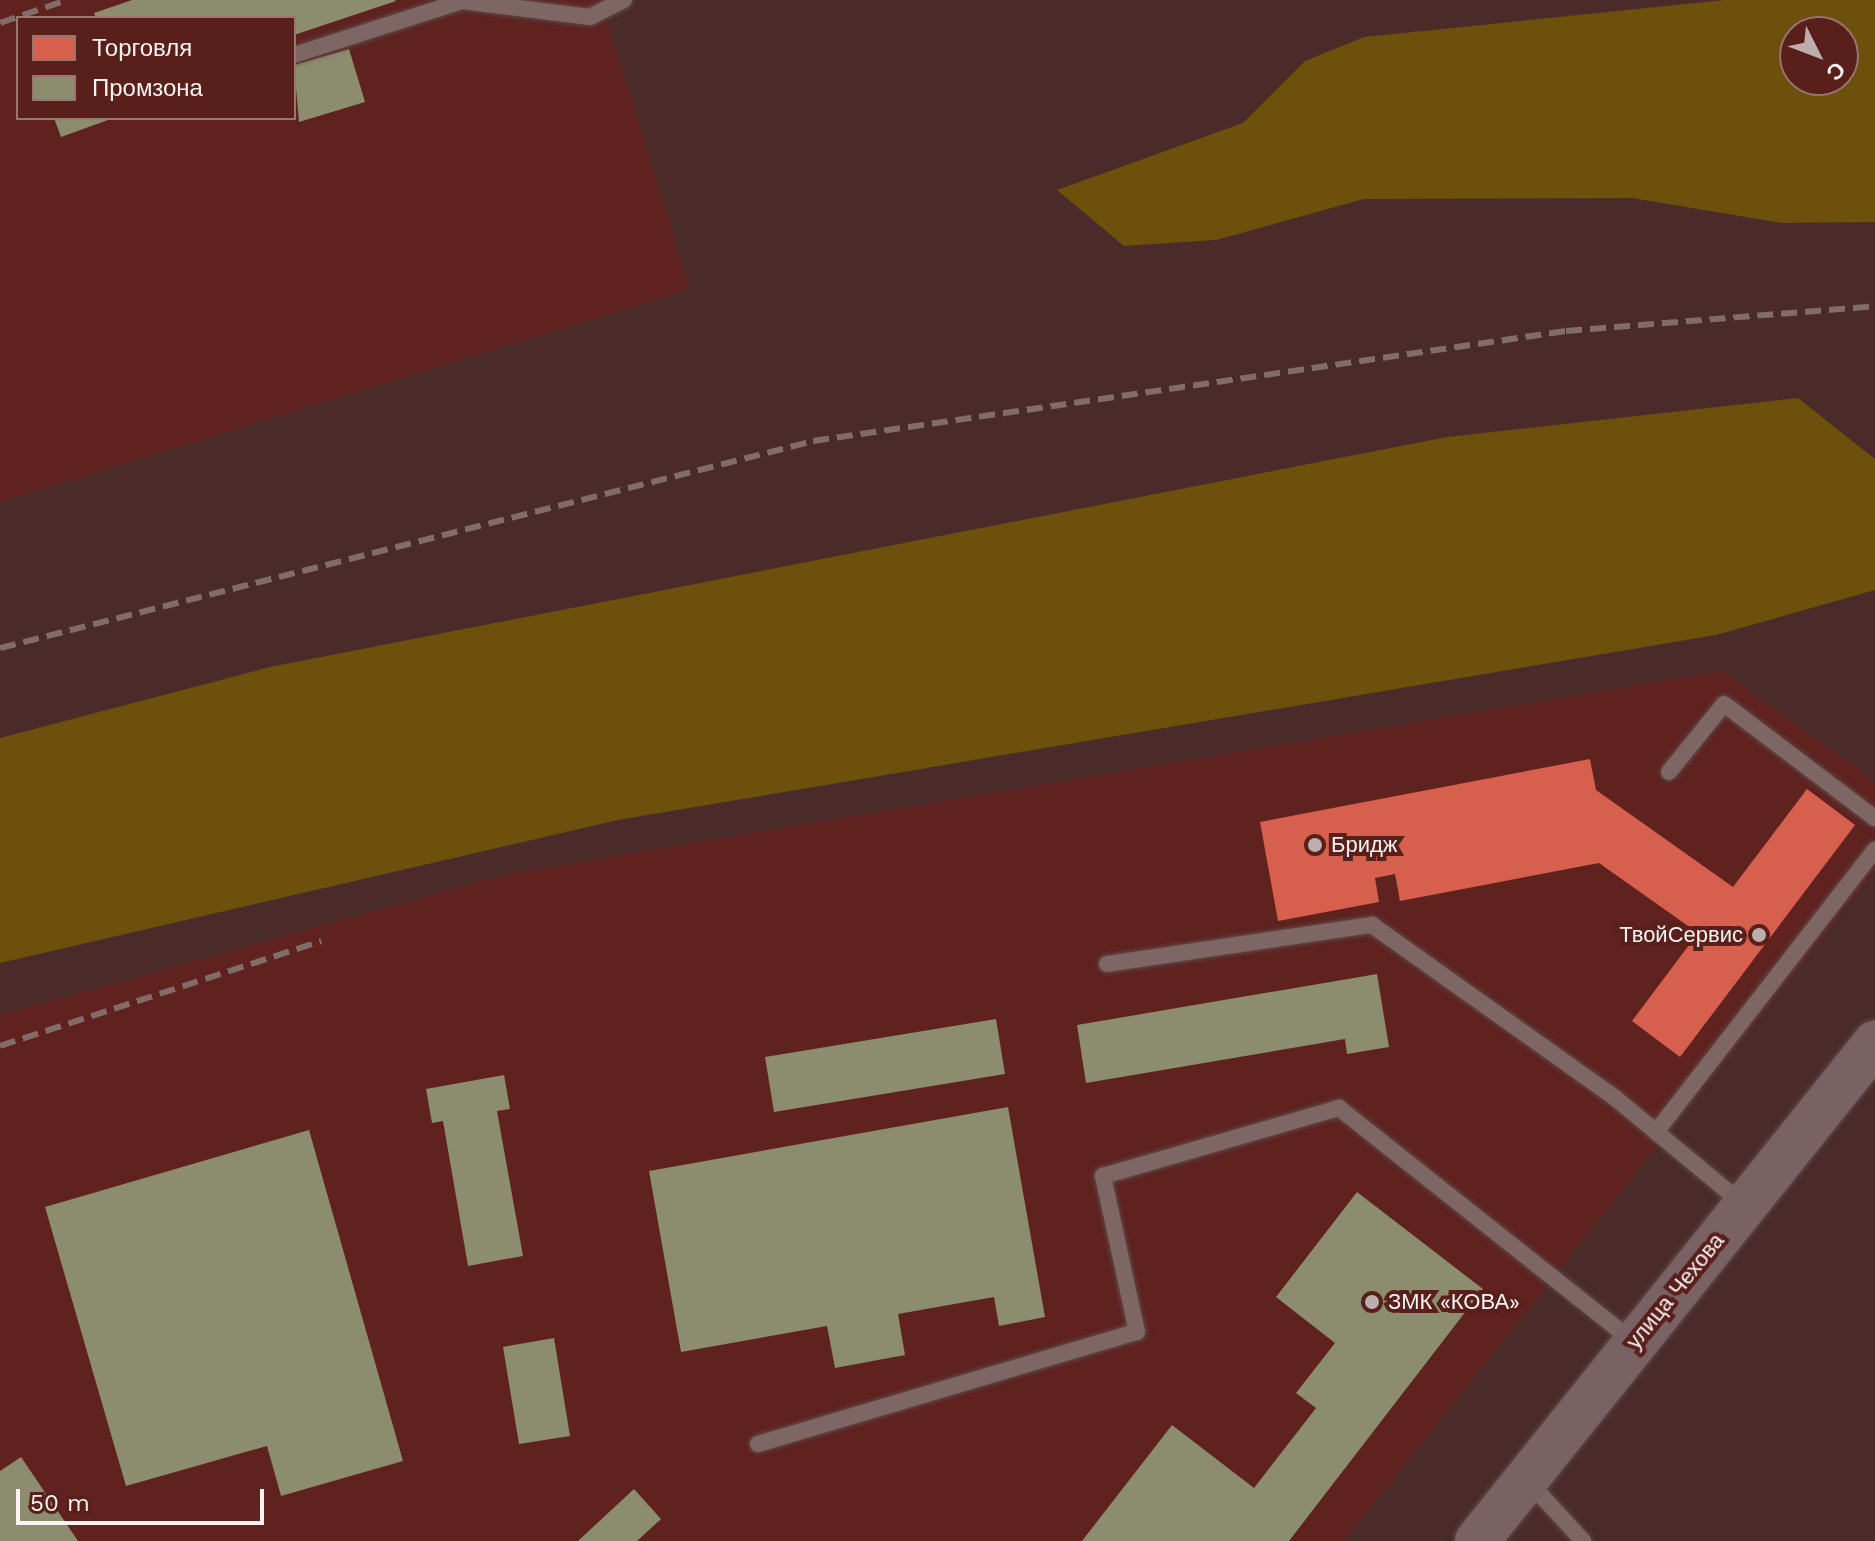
<!DOCTYPE html>
<html>
<head>
<meta charset="utf-8">
<style>
	body { margin:0 }
	#map { position:relative; width:1875px; height:1541px; overflow:hidden; background:#4a2b29; font-family:"Work Sans",sans-serif }
	div>[style] { position:absolute }
	.built>* { inset:0; background:#5f221f }
	.green>* { inset:0; background:#6c500c }
	.shops>* { inset:0; background:#d6604d }
	.industry>* { inset:0; background:#8c8c6e }
	.roads { filter:drop-shadow(0 0 2px #5f4949) drop-shadow(0 0 2px #5f4949) }
	.service>* { height:16px; margin:-8px; padding:0 8px; transform-origin:8px; border-radius:8px; background:#7d6663 }
	.primary>* { height:44px; margin:-22px; padding:0 22px; transform-origin:22px; border-radius:22px; background:#7a6264 }
	.rail>* { height:6px; margin-top:-3px; transform-origin:0; background:repeating-linear-gradient(90deg,#816c6a 0 16px,transparent 0 24px) }
	.dots>* { width:22px; height:22px; translate:-50% -50%; box-sizing:border-box; border:4px solid #581f1b; border-radius:50% }
	span { translate:-50% -50%; white-space:nowrap; text-align:center; line-height:1.15; -webkit-text-stroke:8px #581f1b; paint-order:stroke }
	.poi-label { font-size:22px; color:#fbf3f2 }
	.left { translate:0 -50%; text-align:left }
	.right { translate:-100% -50%; text-align:right }
	.street-label { font-size:22px; color:#fbf3f2 }
	.legend { position:absolute; left:16px; top:16px; width:280px; height:104px; box-sizing:border-box; background:#581f1b; border:2px solid #997471; margin:0; padding:10px 14px; list-style:none; font-size:24px; color:#fbf3f2 }
	.legend li { display:flex; align-items:center; gap:16px; height:40px }
	.legend b { width:40px; border:2px solid #997471 }
	.north { position:absolute; left:1779px; top:16px; width:80px; height:80px; box-sizing:border-box; background:#581f1b; border:2px solid #997471; border-radius:50%; rotate:132deg; font-size:22px; font-weight:700; line-height:32px; text-align:center; color:#fbf3f2 }
	.north::after { content:''; display:block; margin:auto; width:28px; height:36px; background:#bdadac; clip-path:polygon(50% 0,100% 100%,50% 72%,0 100%) }
	.scale { position:absolute; left:16px; top:1489px; width:248px; height:36px; box-sizing:border-box; border:4px solid #fbf3f2; border-top:0; padding-left:10px; font-size:24px; line-height:28px; white-space:nowrap; color:#fbf3f2; -webkit-text-stroke:6px #581f1b; paint-order:stroke }
</style>
</head>
<body>
<div id="map">
	<div class="built">
		<i style="clip-path:polygon(evenodd,0 0,601px 0,690px 289px,0 502px,0 0,18px 18px,294px 18px,294px 118px,18px 118px,18px 18px)"></i>
		<i style="clip-path:polygon(1722px 671px,1875px 781px,1875px 871px,1344px 1541px,0 1541px,0 1015px,503px 875px)"></i>
	</div>
	<div class="green">
		<i style="clip-path:polygon(evenodd,1725px 0,1875px 0,1875px 222px,1781px 223px,1632px 198px,1364px 199px,1216px 240px,1124px 246px,1057px 190px,1243px 123px,1305px 61px,1364px 37px,1725px 0,1795px 32px,1843px 32px,1843px 80px,1795px 80px,1795px 32px)"></i>
		<i style="clip-path:polygon(1798px 398px,1875px 459px,1875px 590px,1716px 635px,618px 820px,0 963px,0 738px,270px 667px,1447px 437px)"></i>
	</div>
	<div class="shops">
		<i style="clip-path:polygon(1590px 759px,1596px 790px,1733px 887px,1807px 789px,1855px 825px,1680px 1057px,1632px 1021px,1698px 933px,1599px 863px,1400px 901px,1395px 874px,1375px 878px,1379px 902px,1278px 921px,1260px 822px)"></i>
	</div>
	<div class="industry">
		<i style="clip-path:polygon(132px 0,395px 0,396px 1px,294px 35px,294px 18px,96px 18px,94px 13px)"></i>
		<i style="clip-path:polygon(349px 49px,365px 102px,299px 122px,294px 65px)"></i>
		<i style="clip-path:polygon(54px 118px,107px 118px,108px 120px,61px 137px)"></i>
		<i style="clip-path:polygon(1377px 974px,1389px 1047px,1347px 1054px,1345px 1039px,1086px 1083px,1077px 1025px)"></i>
		<i style="clip-path:polygon(996px 1019px,1005px 1074px,774px 1112px,765px 1057px)"></i>
		<i style="clip-path:polygon(504px 1075px,510px 1109px,497px 1111px,523px 1256px,468px 1266px,443px 1121px,432px 1123px,426px 1089px)"></i>
		<i style="clip-path:polygon(1008px 1107px,1045px 1317px,999px 1326px,994px 1297px,898px 1314px,905px 1355px,835px 1368px,827px 1326px,681px 1352px,649px 1171px)"></i>
		<i style="clip-path:polygon(309px 1130px,403px 1461px,281px 1496px,267px 1446px,126px 1486px,45px 1207px)"></i>
		<i style="clip-path:polygon(1357px 1192px,1483px 1289px,1289px 1541px,1082px 1541px,1172px 1425px,1254px 1488px,1316px 1408px,1296px 1393px,1335px 1343px,1276px 1297px)"></i>
		<i style="clip-path:polygon(554px 1338px,570px 1436px,519px 1444px,503px 1347px)"></i>
		<i style="clip-path:polygon(21px 1457px,78px 1541px,0 1541px,0 1471px)"></i>
		<i style="clip-path:polygon(634px 1489px,661px 1519px,637px 1541px,578px 1541px)"></i>
	</div>
	<div class="roads">
		<div class="service">
			<i style="left:294px;top:55px;width:176px;rotate:-17.8deg"></i>
			<i style="left:462px;top:1px;width:129px;rotate:7.1deg"></i>
			<i style="left:590px;top:17px;width:38px;rotate:-27deg"></i>
			<i style="left:1669px;top:772px;width:87px;rotate:-51deg"></i>
			<i style="left:1724px;top:704px;width:189px;rotate:37.1deg"></i>
			<i style="left:1107px;top:964px;width:268px;rotate:-8.4deg"></i>
			<i style="left:1372px;top:925px;width:297px;rotate:35.4deg"></i>
			<i style="left:1614px;top:1097px;width:168px;rotate:39.7deg"></i>
			<i style="left:1656px;top:1132px;width:357px;rotate:-52.2deg"></i>
			<i style="left:758px;top:1444px;width:395px;rotate:-16.5deg"></i>
			<i style="left:1137px;top:1332px;width:160px;rotate:-102.3deg"></i>
			<i style="left:1103px;top:1176px;width:246px;rotate:-16.1deg"></i>
			<i style="left:1339px;top:1108px;width:375px;rotate:38.4deg"></i>
			<i style="left:1527px;top:1480px;width:83px;rotate:47.4deg"></i>
		</div>
		<div class="primary">
			<i style="left:1477px;top:1541px;width:638px;rotate:-51.37deg"></i>
		</div>
	</div>
	<div class="rail">
		<i style="left:0;top:23px;width:71px;rotate:-18.9deg"></i>
		<i style="left:0;top:648px;width:839px;rotate:-14.28deg"></i>
		<i style="left:813px;top:441px;width:761px;rotate:-8.31deg"></i>
		<i style="left:1566px;top:331px;width:310px;rotate:-4.6deg"></i>
		<i style="left:0;top:1046px;width:338px;rotate:-18.1deg"></i>
	</div>
	<div class="dots">
		<i style="left:1315px;top:845px;background:#bdadac"></i>
		<i style="left:1759px;top:935px;background:#bdadac"></i>
		<i style="left:1372px;top:1302px;background:#bdadac"></i>
	</div>
	<div class="poi-label">
		<span class="left" style="left:1331px;top:845px">Бридж</span>
		<span class="right" style="left:1743px;top:935px">ТвойСервис</span>
		<span class="left" style="left:1388px;top:1302px">ЗМК «КОВА»</span>
	</div>
	<div class="street-label">
		<span style="left:1675px;top:1291px;rotate:-51deg">улица Чехова</span>
	</div>
	<ul class="legend">
	<li><b style="height:22px;background:#d6604d"></b>Торговля</li>
	<li><b style="height:22px;background:#8c8c6e"></b>Промзона</li>
	</ul>
	<div class="north">С</div>
	<div class="scale">50 m</div>
</div>
</body>
</html>
